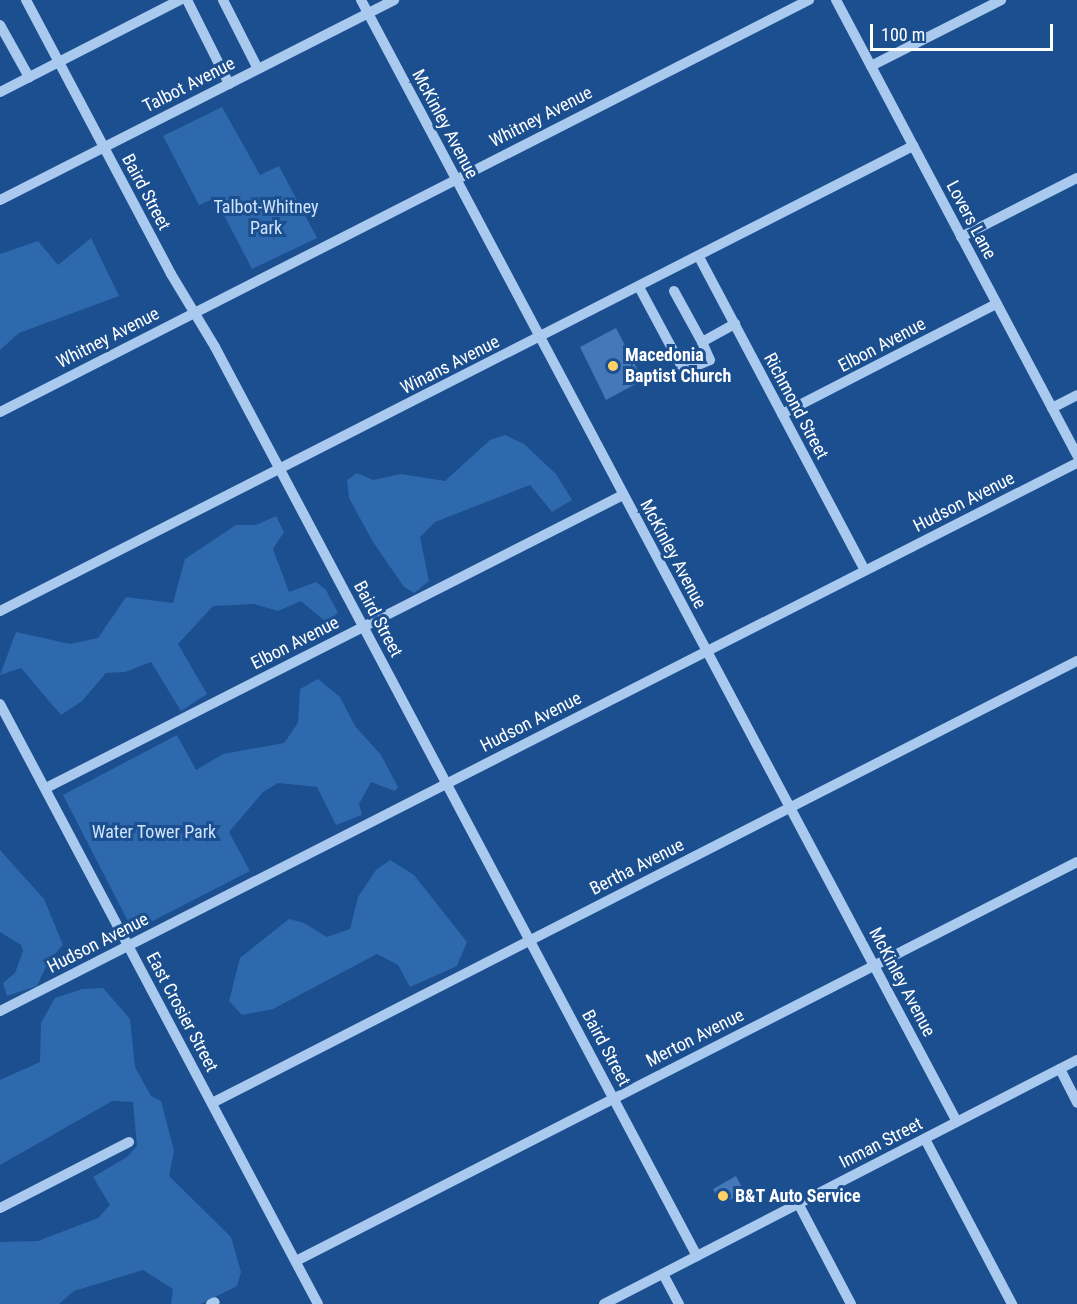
<!DOCTYPE html>
<html>
<head>
<meta charset="utf-8">
<style>
	body { margin:0 }
	#map { position:relative; width:1077px; height:1304px; overflow:hidden; background:#1b4f8f; font-family:"Roboto Condensed",sans-serif }
	div>[style] { position:absolute }
	.green>* { inset:0; background:#2e69ad }
	.building>* { inset:0; background:#4478b7 }
	.minor>* { height:10px; margin:-5px; padding:0 5px; transform-origin:5px; border-radius:5px; background:#a9c9ee }
	.dots>* { width:16px; height:16px; translate:-50% -50%; box-sizing:border-box; border:3px solid #1b4f8f; border-radius:50% }
	span { translate:-50% -50%; white-space:nowrap; text-align:center; line-height:1.15; -webkit-text-stroke:6px #1b4f8f; paint-order:stroke }
	.street-label { font-size:18px; color:#fff }
	.park-label { font-size:18px; color:#cfe3fa }
	.poi-label { font-size:18px; color:#fff; font-weight:700 }
	.left { translate:0 -50%; text-align:left }
	.scale { position:absolute; left:870px; top:24px; width:183px; height:27px; box-sizing:border-box; border:3px solid #fff; border-top:0; padding-left:8px; font-size:18px; line-height:21px; white-space:nowrap; color:#fff; -webkit-text-stroke:4px #1b4f8f; paint-order:stroke }
</style>
</head>
<body>
<div id="map">
	<div class="green">
		<i style="clip-path:polygon(222px 107px,260px 175px,279px 166px,317px 238px,252px 269px,215px 198px,199px 205px,163px 136px)"></i>
		<i style="clip-path:polygon(91px 238px,119px 296px,19px 333px,0 350px,0 254px,38px 241px,58px 265px)"></i>
		<i style="clip-path:polygon(505px 435px,524px 444px,556px 474px,572px 500px,552px 512px,530px 485px,435px 522px,420px 537px,429px 581px,414px 593px,404px 587px,373px 542px,349px 498px,347px 480px,357px 473px,373px 480px,401px 474px,445px 481px,490px 440px)"></i>
		<i style="clip-path:polygon(276px 516px,284px 532px,273px 549px,289px 592px,316px 582px,326px 590px,338px 613px,326px 622px,301px 601px,278px 611px,254px 604px,213px 606px,178px 644px,207px 694px,181px 711px,151px 662px,125px 672px,106px 673px,82px 701px,61px 715px,21px 668px,0 675px,16px 632px,70px 644px,98px 638px,126px 597px,173px 603px,185px 559px,236px 525px,256px 525px)"></i>
		<i style="clip-path:polygon(318px 679px,340px 697px,355px 726px,381px 755px,398px 787px,395px 791px,371px 782px,359px 804px,362px 815px,336px 825px,317px 787px,278px 783px,263px 792px,229px 832px,250px 871px,133px 931px,63px 795px,177px 735px,196px 770px,223px 754px,284px 743px,298px 723px,300px 689px)"></i>
		<i style="clip-path:polygon(0 850px,44px 899px,63px 945px,48px 962px,37px 986px,7px 996px,3px 983px,15px 973px,23px 951px,21px 945px,0 932px)"></i>
		<i style="clip-path:polygon(390px 860px,414px 875px,467px 942px,457px 966px,410px 987px,398px 965px,377px 954px,273px 1009px,242px 1015px,229px 1001px,240px 958px,289px 919px,304px 923px,327px 937px,350px 929px,358px 897px,376px 870px)"></i>
		<i style="clip-path:polygon(103px 988px,130px 1019px,135px 1067px,151px 1096px,161px 1101px,174px 1151px,169px 1176px,231px 1237px,241px 1272px,237px 1286px,201px 1304px,171px 1304px,173px 1289px,143px 1270px,74px 1291px,59px 1304px,0 1304px,0 1242px,38px 1241px,98px 1218px,110px 1205px,93px 1177px,127px 1157px,137px 1146px,133px 1102px,112px 1101px,0 1165px,0 1080px,40px 1062px,41px 1023px,55px 998px,82px 989px)"></i>
	</div>
	<div class="building">
		<i style="clip-path:polygon(616px 328px,643px 380px,606px 400px,580px 347px)"></i>
		<i style="clip-path:polygon(736px 1176px,745px 1193px,721px 1204px,713px 1189px)"></i>
	</div>
	<div class="minor">
		<i style="left:26px;top:0;width:310px;rotate:62.1deg"></i>
		<i style="left:171px;top:274px;width:85px;rotate:58.9deg"></i>
		<i style="left:215px;top:347px;width:1029px;rotate:62.07deg"></i>
		<i style="left:187px;top:0;width:94px;rotate:63.4deg"></i>
		<i style="left:223px;top:0;width:77px;rotate:63.1deg"></i>
		<i style="left:361px;top:0;width:1270px;rotate:62.02deg"></i>
		<i style="left:836px;top:0;width:515px;rotate:62.09deg"></i>
		<i style="left:0;top:25px;width:60px;rotate:60.9deg"></i>
		<i style="left:871px;top:66px;width:146px;rotate:-26.9deg"></i>
		<i style="left:0;top:92px;width:202px;rotate:-27.1deg"></i>
		<i style="left:0;top:200px;width:442px;rotate:-26.9deg"></i>
		<i style="left:961px;top:237px;width:130px;rotate:-27deg"></i>
		<i style="left:699px;top:257px;width:353px;rotate:62.1deg"></i>
		<i style="left:639px;top:287px;width:95px;rotate:61.8deg"></i>
		<i style="left:684px;top:371px;width:28px;rotate:-23deg"></i>
		<i style="left:710px;top:360px;width:20px;rotate:-114deg"></i>
		<i style="left:674px;top:291px;width:58px;rotate:61.2deg"></i>
		<i style="left:702px;top:342px;width:38px;rotate:-29deg"></i>
		<i style="left:1052px;top:408px;width:28px;rotate:-27deg"></i>
		<i style="left:0;top:412px;width:908px;rotate:-26.99deg"></i>
		<i style="left:782px;top:414px;width:241px;rotate:-27.2deg"></i>
		<i style="left:0;top:611px;width:1025px;rotate:-26.99deg"></i>
		<i style="left:0;top:704px;width:679px;rotate:62.08deg"></i>
		<i style="left:46px;top:788px;width:647px;rotate:-26.92deg"></i>
		<i style="left:0;top:1011px;width:1208px;rotate:-26.97deg"></i>
		<i style="left:1060px;top:1069px;width:38px;rotate:63deg"></i>
		<i style="left:212px;top:1103px;width:971px;rotate:-27.07deg"></i>
		<i style="left:925px;top:1139px;width:187px;rotate:62.2deg"></i>
		<i style="left:799px;top:1205px;width:112px;rotate:62.3deg"></i>
		<i style="left:0;top:1208px;width:145px;rotate:-27.1deg"></i>
		<i style="left:296px;top:1261px;width:877px;rotate:-27.06deg"></i>
		<i style="left:663px;top:1274px;width:34px;rotate:62deg"></i>
		<i style="left:211px;top:1304px;width:4px;rotate:-27deg"></i>
		<i style="left:604px;top:1304px;width:532px;rotate:-27.29deg"></i>
	</div>
	<div class="dots">
		<i style="left:613px;top:366px;background:#ffd166"></i>
		<i style="left:723px;top:1196px;background:#ffd166"></i>
	</div>
	<div class="street-label">
		<span style="left:189px;top:85px;rotate:-27deg">Talbot Avenue</span>
		<span style="left:541px;top:117px;rotate:-27deg">Whitney Avenue</span>
		<span style="left:445px;top:124px;rotate:62deg">McKinley Avenue</span>
		<span style="left:146px;top:192px;rotate:62deg">Baird Street</span>
		<span style="left:971px;top:220px;rotate:62deg">Lovers Lane</span>
		<span style="left:108px;top:338px;rotate:-27deg">Whitney Avenue</span>
		<span style="left:882px;top:345px;rotate:-28deg">Elbon Avenue</span>
		<span style="left:450px;top:365px;rotate:-27deg">Winans Avenue</span>
		<span style="left:796px;top:406px;rotate:62deg">Richmond Street</span>
		<span style="left:964px;top:502px;rotate:-27deg">Hudson Avenue</span>
		<span style="left:673px;top:554px;rotate:62deg">McKinley Avenue</span>
		<span style="left:378px;top:619px;rotate:62deg">Baird Street</span>
		<span style="left:295px;top:643px;rotate:-27deg">Elbon Avenue</span>
		<span style="left:531px;top:722px;rotate:-27deg">Hudson Avenue</span>
		<span style="left:637px;top:867px;rotate:-27deg">Bertha Avenue</span>
		<span style="left:98px;top:943px;rotate:-27deg">Hudson Avenue</span>
		<span style="left:902px;top:982px;rotate:62deg">McKinley Avenue</span>
		<span style="left:182px;top:1012px;rotate:62deg">East Crosier Street</span>
		<span style="left:695px;top:1038px;rotate:-27deg">Merton Avenue</span>
		<span style="left:606px;top:1048px;rotate:62deg">Baird Street</span>
		<span style="left:881px;top:1143px;rotate:-27deg">Inman Street</span>
	</div>
	<div class="park-label">
		<span style="left:266px;top:218px">Talbot-Whitney<br>Park</span>
		<span style="left:154px;top:832px">Water Tower Park</span>
	</div>
	<div class="poi-label">
		<span class="left" style="left:625px;top:366px">Macedonia<br>Baptist Church</span>
		<span class="left" style="left:735px;top:1196px">B&amp;T Auto Service</span>
	</div>
	<div class="scale">100 m</div>
</div>
</body>
</html>
